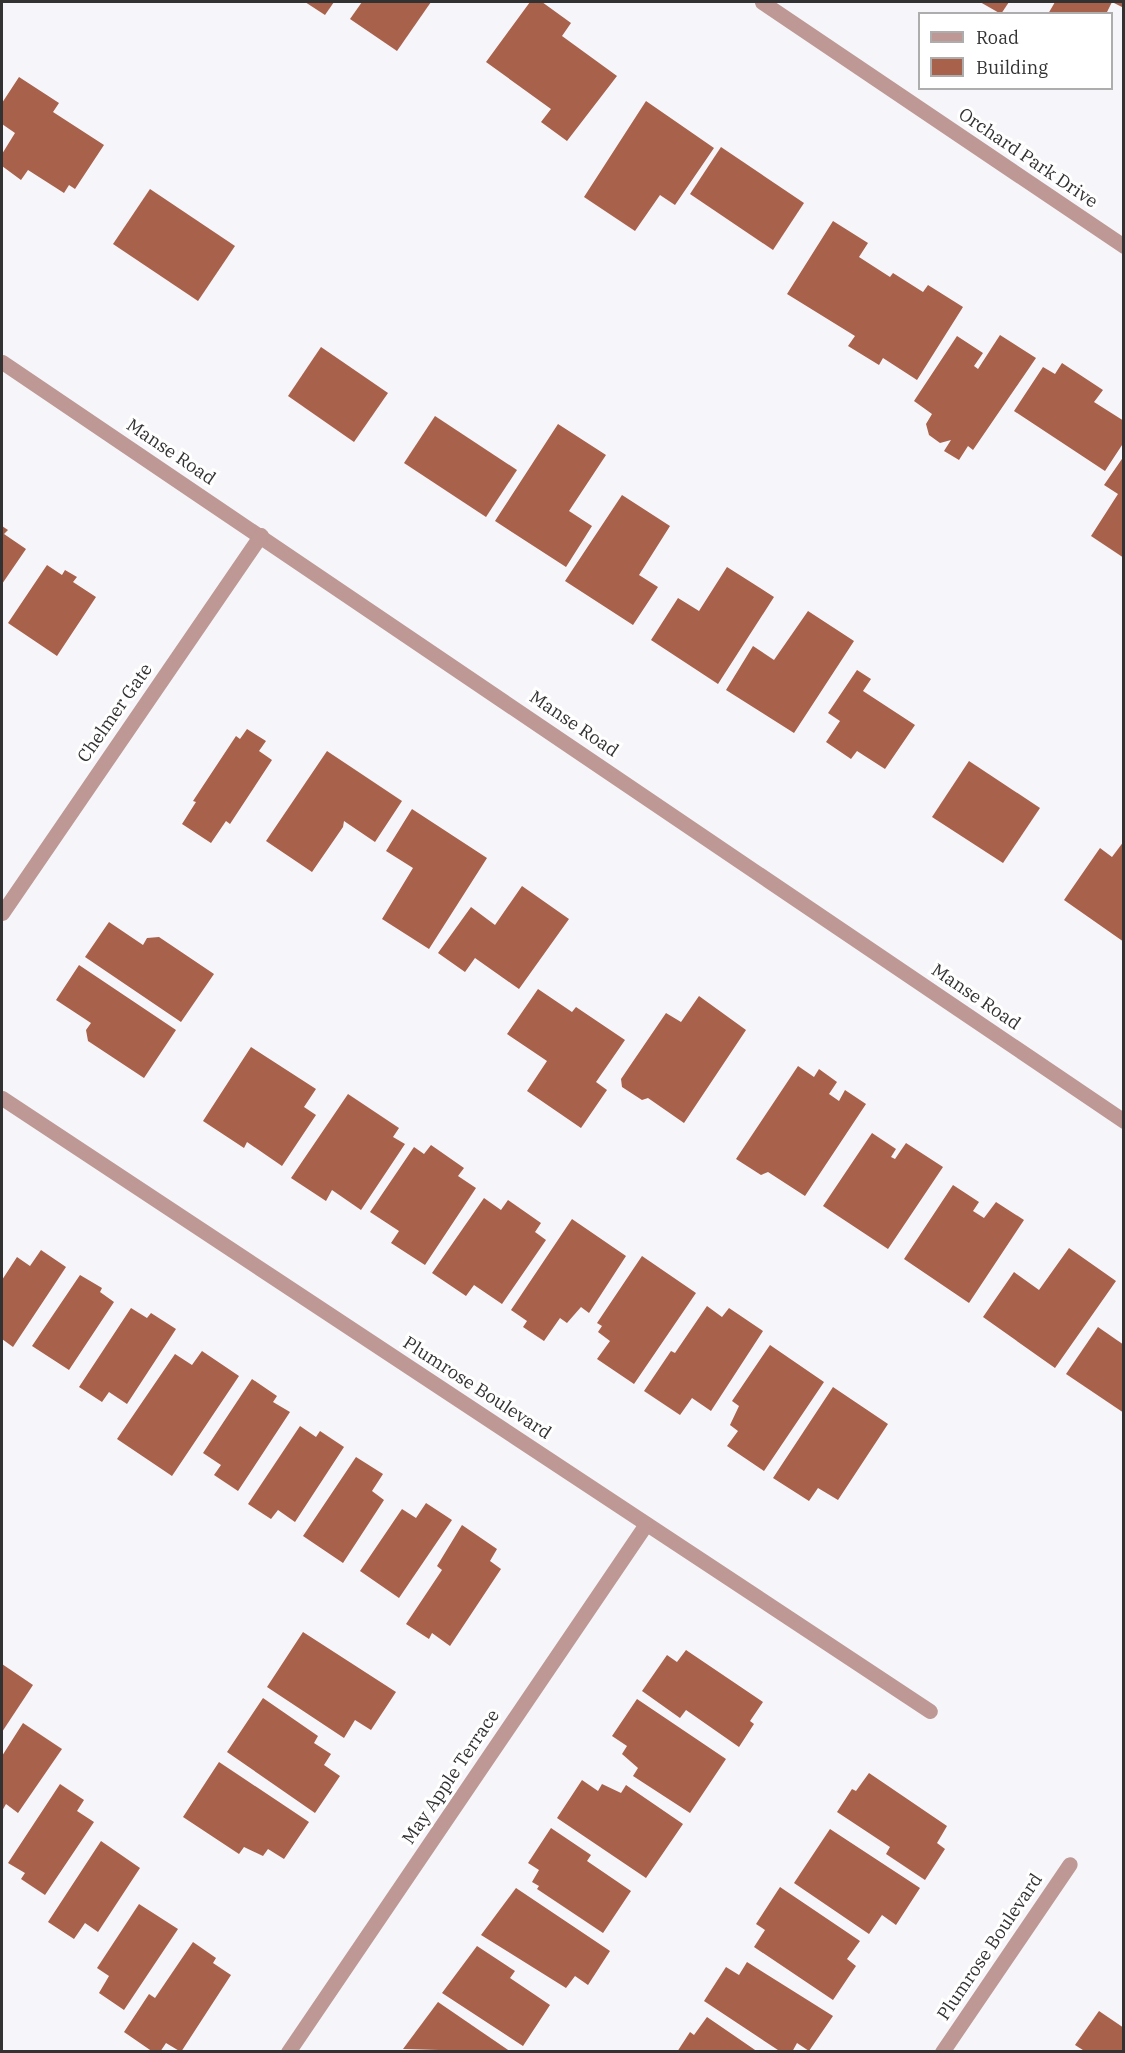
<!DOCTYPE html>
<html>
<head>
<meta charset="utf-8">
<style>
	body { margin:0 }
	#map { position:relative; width:1125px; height:2053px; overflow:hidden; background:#f6f5f9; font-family:"IBM Plex Serif",serif }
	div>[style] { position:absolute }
	.building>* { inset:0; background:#a8614b }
	.minor>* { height:15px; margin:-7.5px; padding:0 7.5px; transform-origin:7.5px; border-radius:7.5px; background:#bd9895 }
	span { translate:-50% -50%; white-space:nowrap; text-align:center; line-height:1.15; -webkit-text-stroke:6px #fff; paint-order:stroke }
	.street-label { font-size:18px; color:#323233 }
	.frame { position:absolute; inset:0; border:3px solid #323233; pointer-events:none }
	.legend { position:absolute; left:918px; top:12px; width:195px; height:78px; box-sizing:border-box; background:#fff; border:2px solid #adadad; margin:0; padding:8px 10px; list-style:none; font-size:18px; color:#323233 }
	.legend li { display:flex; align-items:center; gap:12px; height:30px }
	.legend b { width:30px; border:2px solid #adadad }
</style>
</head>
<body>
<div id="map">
	<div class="building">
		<i style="clip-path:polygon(305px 2px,334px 2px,325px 15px)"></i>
		<i style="clip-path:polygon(362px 2px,431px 2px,397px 51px,350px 19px)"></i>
		<i style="clip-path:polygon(530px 2px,542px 2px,571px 23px,562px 36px,617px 76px,567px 141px,541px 122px,551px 109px,486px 62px)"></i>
		<i style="clip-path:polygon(980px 2px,1009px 2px,1001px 14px)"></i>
		<i style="clip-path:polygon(1055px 2px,1124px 2px,1124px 8px,1112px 2px,1106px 14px,1048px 14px)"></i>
		<i style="clip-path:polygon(19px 77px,59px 103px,53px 112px,104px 145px,75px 189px,69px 185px,64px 193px,28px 170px,21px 180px,2px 166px,2px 154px,15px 133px,2px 124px,2px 103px)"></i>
		<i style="clip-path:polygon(646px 101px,714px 148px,675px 205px,660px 195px,635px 231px,584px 197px)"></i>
		<i style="clip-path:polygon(721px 147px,804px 203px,773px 250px,690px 194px)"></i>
		<i style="clip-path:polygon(150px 189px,235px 246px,198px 301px,113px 244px)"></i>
		<i style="clip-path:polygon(833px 221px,868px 243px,859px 257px,890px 277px,893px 273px,923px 292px,928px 285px,963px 307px,917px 380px,883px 358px,879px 365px,848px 346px,855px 336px,787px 294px)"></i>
		<i style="clip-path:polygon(1000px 335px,1036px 358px,973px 450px,968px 446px,959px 460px,944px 451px,951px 440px,940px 443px,929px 435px,926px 424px,932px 414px,914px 401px,957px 336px,983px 353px,974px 366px,978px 369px)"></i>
		<i style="clip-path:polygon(321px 347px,388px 393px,354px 442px,288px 396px)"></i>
		<i style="clip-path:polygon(1062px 363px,1103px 390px,1094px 402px,1124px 421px,1124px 442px,1105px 471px,1014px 411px,1043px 367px,1055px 374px)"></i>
		<i style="clip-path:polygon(435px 416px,517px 470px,486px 517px,404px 463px)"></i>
		<i style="clip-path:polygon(558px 424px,606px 455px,569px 511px,592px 526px,566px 567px,495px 521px)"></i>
		<i style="clip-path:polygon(1124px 456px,1124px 558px,1091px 536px,1118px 494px,1104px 485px)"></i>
		<i style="clip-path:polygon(622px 495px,670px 526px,639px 575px,658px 587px,633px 625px,565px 581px)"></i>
		<i style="clip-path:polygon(2px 526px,8px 530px,4px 534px,26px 549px,2px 584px)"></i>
		<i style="clip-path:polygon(47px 565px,62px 575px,65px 570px,77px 577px,73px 582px,96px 597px,57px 656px,8px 623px)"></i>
		<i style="clip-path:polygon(727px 567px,774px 597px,718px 684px,651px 640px,678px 598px,699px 611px)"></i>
		<i style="clip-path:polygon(808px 611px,854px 641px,794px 733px,726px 690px,753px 646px,774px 660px)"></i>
		<i style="clip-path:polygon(857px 670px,871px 679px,863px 691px,915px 725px,885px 769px,857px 751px,851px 759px,826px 742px,840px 721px,828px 713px)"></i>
		<i style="clip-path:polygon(247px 729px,266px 741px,259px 751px,272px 760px,230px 824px,226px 821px,211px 843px,182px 824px,196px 802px,193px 801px,236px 736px,240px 739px)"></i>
		<i style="clip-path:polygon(327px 751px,402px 801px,375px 842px,344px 821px,343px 827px,312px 872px,266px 841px)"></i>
		<i style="clip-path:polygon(969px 761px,1040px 808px,1003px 863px,932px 817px)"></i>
		<i style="clip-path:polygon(412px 809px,487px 858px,429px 949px,382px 919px,413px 868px,386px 851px)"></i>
		<i style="clip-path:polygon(1124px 841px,1124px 942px,1064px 900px,1100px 848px,1112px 857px)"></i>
		<i style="clip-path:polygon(522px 886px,569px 919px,519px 989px,475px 958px,465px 972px,438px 953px,471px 907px,495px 925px)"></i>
		<i style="clip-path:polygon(109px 922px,143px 945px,147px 938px,159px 937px,214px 974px,181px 1022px,85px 957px)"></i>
		<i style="clip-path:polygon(79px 965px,176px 1030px,144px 1078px,88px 1041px,86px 1030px,91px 1023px,56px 1000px)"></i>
		<i style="clip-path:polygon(538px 989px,572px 1012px,576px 1007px,625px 1040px,596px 1082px,607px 1090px,581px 1128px,527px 1091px,547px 1061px,507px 1034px)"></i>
		<i style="clip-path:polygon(699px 996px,746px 1030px,684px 1123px,648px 1098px,642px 1100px,622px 1087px,621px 1079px,666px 1013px,681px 1022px)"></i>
		<i style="clip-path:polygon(251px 1047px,316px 1089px,304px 1107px,316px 1115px,282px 1166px,247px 1142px,244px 1148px,203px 1121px)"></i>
		<i style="clip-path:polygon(798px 1066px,814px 1077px,819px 1069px,837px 1082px,829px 1094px,839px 1101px,845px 1090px,866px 1104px,805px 1196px,768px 1172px,761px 1175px,736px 1159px)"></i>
		<i style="clip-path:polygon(348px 1094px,399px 1128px,393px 1137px,405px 1144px,361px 1210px,332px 1190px,326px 1201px,291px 1178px)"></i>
		<i style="clip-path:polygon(872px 1133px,896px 1149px,891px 1157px,895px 1159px,906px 1143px,943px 1167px,888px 1249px,823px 1206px)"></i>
		<i style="clip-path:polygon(431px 1145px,464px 1168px,458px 1176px,476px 1188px,425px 1265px,391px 1243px,399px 1231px,370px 1212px,414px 1147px,424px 1154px)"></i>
		<i style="clip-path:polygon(953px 1185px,979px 1202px,973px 1211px,984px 1218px,996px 1202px,1024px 1220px,969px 1303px,904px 1259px)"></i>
		<i style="clip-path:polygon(484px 1198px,501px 1210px,508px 1200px,541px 1223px,535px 1232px,546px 1240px,502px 1304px,474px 1285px,466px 1296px,432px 1273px)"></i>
		<i style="clip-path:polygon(572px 1219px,626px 1256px,589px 1313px,581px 1307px,567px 1323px,560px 1318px,544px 1341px,523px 1327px,527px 1321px,511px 1310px)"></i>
		<i style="clip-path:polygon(1069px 1248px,1116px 1281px,1055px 1368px,983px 1317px,1014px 1272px,1039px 1290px)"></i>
		<i style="clip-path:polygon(41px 1250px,66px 1267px,13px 1347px,2px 1339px,2px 1280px,17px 1257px,30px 1266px)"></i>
		<i style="clip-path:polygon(642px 1256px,696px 1293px,634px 1384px,597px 1359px,610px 1341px,598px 1332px,602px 1326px,597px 1323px)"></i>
		<i style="clip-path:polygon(80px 1275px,102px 1288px,100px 1292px,114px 1302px,69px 1370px,32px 1346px)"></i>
		<i style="clip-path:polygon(707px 1306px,722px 1317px,729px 1308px,763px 1331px,711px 1411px,692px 1398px,680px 1415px,644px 1391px,671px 1351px,675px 1353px)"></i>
		<i style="clip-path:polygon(131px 1308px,147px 1318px,151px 1313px,176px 1329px,127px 1404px,109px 1392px,102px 1402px,79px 1387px)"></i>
		<i style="clip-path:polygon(1098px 1327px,1124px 1345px,1124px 1413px,1066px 1374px)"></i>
		<i style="clip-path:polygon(770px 1345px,824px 1382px,764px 1471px,727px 1446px,738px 1431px,730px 1425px,739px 1406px,732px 1401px)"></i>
		<i style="clip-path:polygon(202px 1351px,239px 1376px,172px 1476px,117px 1439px,175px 1354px,192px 1365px)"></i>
		<i style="clip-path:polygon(252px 1379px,277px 1396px,273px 1402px,290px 1412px,238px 1491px,214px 1475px,221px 1465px,203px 1453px)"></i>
		<i style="clip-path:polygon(833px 1387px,888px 1424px,838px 1500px,818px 1488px,809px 1501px,773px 1478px)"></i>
		<i style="clip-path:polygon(300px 1426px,316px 1437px,320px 1431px,344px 1447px,295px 1522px,278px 1510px,271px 1519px,248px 1504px)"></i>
		<i style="clip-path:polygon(356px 1457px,383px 1474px,372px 1491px,384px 1500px,343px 1563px,303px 1536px)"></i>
		<i style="clip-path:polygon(426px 1503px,452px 1520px,399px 1598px,360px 1571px,402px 1509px,416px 1518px)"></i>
		<i style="clip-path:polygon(462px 1525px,497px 1549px,490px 1561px,501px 1569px,450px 1646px,432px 1633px,429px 1639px,406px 1624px,442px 1570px,437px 1566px)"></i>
		<i style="clip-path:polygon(303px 1632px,396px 1692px,371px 1730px,355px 1720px,344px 1738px,267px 1687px)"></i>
		<i style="clip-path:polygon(686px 1650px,763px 1702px,750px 1721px,754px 1724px,739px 1747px,686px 1710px,680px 1718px,642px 1691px,667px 1655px,677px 1662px)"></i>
		<i style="clip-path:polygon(2px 1664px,33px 1685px,2px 1732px)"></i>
		<i style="clip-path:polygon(263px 1698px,318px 1736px,314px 1743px,331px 1754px,324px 1765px,340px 1776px,315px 1813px,227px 1752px)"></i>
		<i style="clip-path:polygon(637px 1699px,726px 1759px,690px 1813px,633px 1776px,638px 1768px,622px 1754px,627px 1746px,612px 1736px)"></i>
		<i style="clip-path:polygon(23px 1723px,62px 1749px,18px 1813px,6px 1804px,2px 1811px,2px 1756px)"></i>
		<i style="clip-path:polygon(219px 1762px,309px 1822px,284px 1859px,268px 1849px,263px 1856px,244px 1847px,239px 1854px,183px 1817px)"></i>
		<i style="clip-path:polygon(869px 1773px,947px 1826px,937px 1843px,945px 1849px,925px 1880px,886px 1854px,890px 1847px,837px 1812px,852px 1789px,856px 1791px)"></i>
		<i style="clip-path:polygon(582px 1780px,598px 1791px,602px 1784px,621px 1793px,626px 1785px,683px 1824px,646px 1878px,557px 1818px)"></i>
		<i style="clip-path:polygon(60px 1784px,84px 1800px,77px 1811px,94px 1822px,45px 1895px,21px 1879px,25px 1873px,8px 1863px)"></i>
		<i style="clip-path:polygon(551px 1828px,591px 1855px,587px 1861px,631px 1891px,603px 1933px,537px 1889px,539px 1886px,532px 1882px,539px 1870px,528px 1863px)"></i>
		<i style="clip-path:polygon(830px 1829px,920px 1888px,896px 1925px,882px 1915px,869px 1934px,794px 1883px)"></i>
		<i style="clip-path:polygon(101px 1841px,140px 1868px,98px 1932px,85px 1923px,74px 1939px,48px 1922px)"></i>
		<i style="clip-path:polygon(780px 1887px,860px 1941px,847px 1959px,856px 1966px,833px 2000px,754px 1947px,765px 1930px,756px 1924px)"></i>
		<i style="clip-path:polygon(516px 1888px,610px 1951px,588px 1985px,575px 1976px,566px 1988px,481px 1935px)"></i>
		<i style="clip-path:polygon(139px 1904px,178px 1929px,124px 2010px,99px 1993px,109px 1976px,97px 1968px)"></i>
		<i style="clip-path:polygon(193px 1942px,216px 1958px,213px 1963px,231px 1975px,181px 2052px,166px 2043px,160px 2052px,153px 2052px,124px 2032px,149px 1994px,155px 1998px)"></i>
		<i style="clip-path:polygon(477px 1946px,515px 1971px,510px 1978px,550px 2005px,523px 2046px,442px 1993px)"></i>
		<i style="clip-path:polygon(747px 1962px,833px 2016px,809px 2051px,797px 2043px,792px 2052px,781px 2052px,704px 2001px,726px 1967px,739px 1975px)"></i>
		<i style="clip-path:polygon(438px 2002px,511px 2052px,403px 2049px)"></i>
		<i style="clip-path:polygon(1099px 2011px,1124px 2028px,1124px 2052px,1086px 2052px,1075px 2045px)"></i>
		<i style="clip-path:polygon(707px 2017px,758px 2052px,677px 2052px,690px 2032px,694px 2035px)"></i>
	</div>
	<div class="minor">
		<i style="left:762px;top:2px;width:437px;rotate:34deg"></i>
		<i style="left:2px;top:362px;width:1355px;rotate:34.08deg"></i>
		<i style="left:2px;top:913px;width:458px;rotate:-55.6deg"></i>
		<i style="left:2px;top:1098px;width:1112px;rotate:33.45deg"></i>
		<i style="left:288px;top:2052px;width:638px;rotate:-55.86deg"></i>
		<i style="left:942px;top:2052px;width:227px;rotate:-55.8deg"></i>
	</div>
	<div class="street-label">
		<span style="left:1028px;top:158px;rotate:34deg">Orchard Park Drive</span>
		<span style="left:171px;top:452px;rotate:34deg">Manse Road</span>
		<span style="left:115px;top:713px;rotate:-55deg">Chelmer Gate</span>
		<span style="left:574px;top:724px;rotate:34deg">Manse Road</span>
		<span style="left:976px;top:997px;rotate:34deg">Manse Road</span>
		<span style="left:477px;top:1388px;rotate:33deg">Plumrose Boulevard</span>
		<span style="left:451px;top:1777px;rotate:-56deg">May Apple Terrace</span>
		<span style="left:990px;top:1947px;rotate:-56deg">Plumrose Boulevard</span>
	</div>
	<div class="frame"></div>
	<ul class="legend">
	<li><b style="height:8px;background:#bd9895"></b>Road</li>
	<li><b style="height:16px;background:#a8614b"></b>Building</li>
	</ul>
</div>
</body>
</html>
